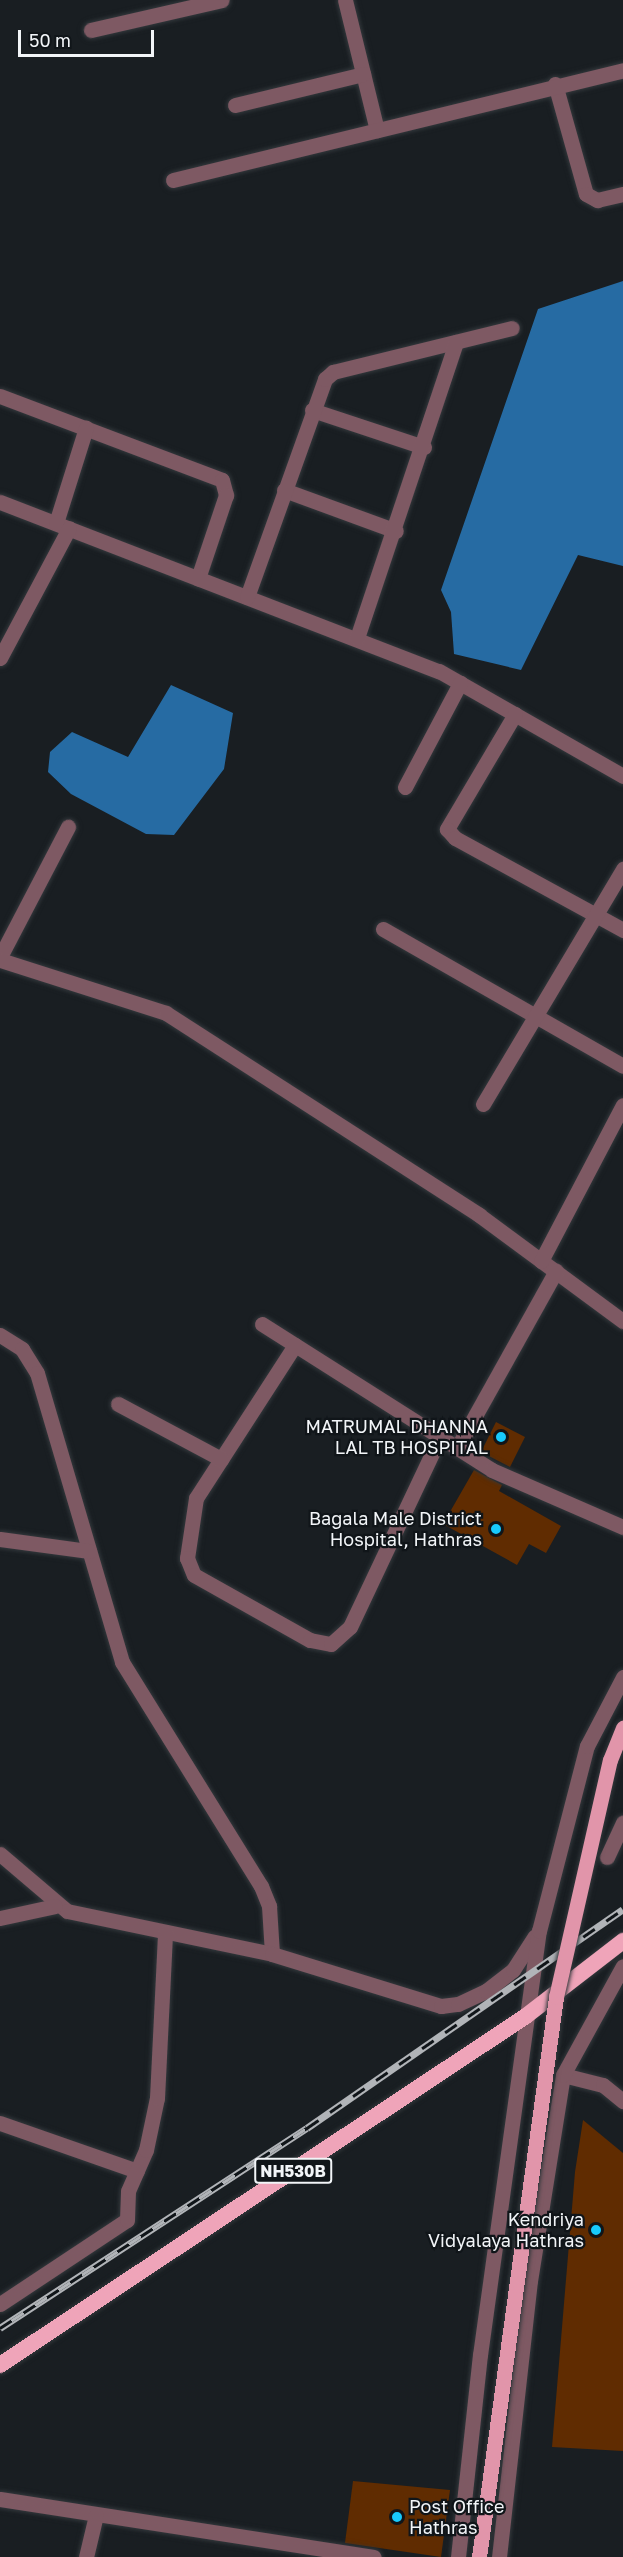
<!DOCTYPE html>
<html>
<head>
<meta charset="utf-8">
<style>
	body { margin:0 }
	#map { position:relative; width:623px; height:2557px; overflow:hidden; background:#191e22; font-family:"Golos Text",sans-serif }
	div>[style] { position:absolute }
	.water>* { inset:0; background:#266ba3 }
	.building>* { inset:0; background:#602c01 }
	.roads { filter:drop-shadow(0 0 2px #33383c) drop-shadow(0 0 2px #33383c) }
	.minor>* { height:15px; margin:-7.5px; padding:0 7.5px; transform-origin:7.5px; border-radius:7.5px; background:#7e5963 }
	.trunk>* { height:16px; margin:-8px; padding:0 8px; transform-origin:8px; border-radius:8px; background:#efa4b9 }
	.rail>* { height:7px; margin-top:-3.5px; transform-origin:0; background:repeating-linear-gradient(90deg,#101519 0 14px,#b1b4b8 0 28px); box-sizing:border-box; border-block:2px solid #b1b4b8 }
	.bridges { filter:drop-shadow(0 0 2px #33383c) drop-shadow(0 0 2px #33383c) }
	.primary-bridge>* { height:15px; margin:-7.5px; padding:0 7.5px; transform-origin:7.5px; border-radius:7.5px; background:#e195aa }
	.dots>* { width:16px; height:16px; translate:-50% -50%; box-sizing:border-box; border:3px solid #101519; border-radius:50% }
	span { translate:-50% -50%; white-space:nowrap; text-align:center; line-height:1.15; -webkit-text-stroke:4.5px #101519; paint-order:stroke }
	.shield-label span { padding:2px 4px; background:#101519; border:2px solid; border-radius:4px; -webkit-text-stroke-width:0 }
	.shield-label { font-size:16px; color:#f2f5f8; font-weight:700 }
	.poi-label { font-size:18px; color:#f2f5f8 }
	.right { translate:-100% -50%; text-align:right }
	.left { translate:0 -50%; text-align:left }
	.scale { position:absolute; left:18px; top:30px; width:136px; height:27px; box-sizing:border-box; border:3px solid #f2f5f8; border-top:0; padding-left:8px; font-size:18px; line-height:21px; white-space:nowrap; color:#f2f5f8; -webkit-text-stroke:4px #101519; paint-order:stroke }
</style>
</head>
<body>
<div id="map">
	<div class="water">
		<i style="clip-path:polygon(623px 281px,623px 566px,578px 555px,521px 670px,454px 654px,451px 612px,441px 590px,538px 309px)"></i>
		<i style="clip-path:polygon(171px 685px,233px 713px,224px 769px,174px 835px,146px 834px,71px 794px,48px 772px,50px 752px,72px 732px,128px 757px)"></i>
	</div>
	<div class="building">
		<i style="clip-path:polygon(496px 1422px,525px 1437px,510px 1467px,481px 1452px)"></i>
		<i style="clip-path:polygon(474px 1470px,502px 1485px,499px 1491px,561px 1526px,546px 1553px,529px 1544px,517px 1565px,443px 1524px)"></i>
		<i style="clip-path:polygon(583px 2120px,623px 2153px,623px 2451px,552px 2447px,575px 2172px)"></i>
		<i style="clip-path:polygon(353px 2481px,450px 2490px,441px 2557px,345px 2543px)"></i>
	</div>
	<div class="roads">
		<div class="minor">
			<i style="left:345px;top:0;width:134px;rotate:76.2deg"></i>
			<i style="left:91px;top:30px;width:134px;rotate:-12.9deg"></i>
			<i style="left:555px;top:84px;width:114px;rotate:74.3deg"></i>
			<i style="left:586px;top:194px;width:13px;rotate:29deg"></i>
			<i style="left:597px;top:200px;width:27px;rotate:-13deg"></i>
			<i style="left:235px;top:105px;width:132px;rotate:-13.6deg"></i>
			<i style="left:173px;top:180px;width:463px;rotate:-13.7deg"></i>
			<i style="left:0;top:396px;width:237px;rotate:20.7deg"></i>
			<i style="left:222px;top:480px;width:16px;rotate:75deg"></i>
			<i style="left:226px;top:495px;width:88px;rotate:108.6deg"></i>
			<i style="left:312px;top:410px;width:118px;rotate:18.3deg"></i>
			<i style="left:284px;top:490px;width:119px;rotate:20.1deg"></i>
			<i style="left:0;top:502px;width:470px;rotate:21.1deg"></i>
			<i style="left:439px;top:671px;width:212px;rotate:29.7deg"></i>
			<i style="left:56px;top:523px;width:100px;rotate:-72.5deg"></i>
			<i style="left:247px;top:597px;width:232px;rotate:-70.3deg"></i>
			<i style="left:325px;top:379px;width:11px;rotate:-41deg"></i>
			<i style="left:333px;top:372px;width:184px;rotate:-13.8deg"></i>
			<i style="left:357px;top:638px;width:312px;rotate:-71.5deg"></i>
			<i style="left:0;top:658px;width:147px;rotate:-62deg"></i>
			<i style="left:515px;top:714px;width:134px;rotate:120.6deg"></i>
			<i style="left:447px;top:829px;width:12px;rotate:48deg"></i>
			<i style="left:455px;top:838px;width:192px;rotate:28.7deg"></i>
			<i style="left:405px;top:787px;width:118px;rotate:-62.1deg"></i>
			<i style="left:383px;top:929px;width:276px;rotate:29.7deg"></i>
			<i style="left:0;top:957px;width:147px;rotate:-62.4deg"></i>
			<i style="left:0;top:960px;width:174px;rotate:17.7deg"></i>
			<i style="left:166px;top:1013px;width:373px;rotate:32.8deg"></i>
			<i style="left:479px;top:1215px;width:179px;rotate:36.4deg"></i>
			<i style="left:483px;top:1104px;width:274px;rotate:-59.2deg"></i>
			<i style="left:541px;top:1261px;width:176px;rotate:-62.3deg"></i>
			<i style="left:262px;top:1324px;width:272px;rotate:32.4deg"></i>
			<i style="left:492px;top:1470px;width:143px;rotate:23.5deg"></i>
			<i style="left:0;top:1335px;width:26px;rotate:32deg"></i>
			<i style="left:22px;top:1349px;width:28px;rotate:58deg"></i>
			<i style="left:37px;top:1373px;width:301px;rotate:73.6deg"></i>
			<i style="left:122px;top:1662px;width:264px;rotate:58.2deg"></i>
			<i style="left:261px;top:1886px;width:22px;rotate:68deg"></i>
			<i style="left:269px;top:1906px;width:48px;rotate:86.4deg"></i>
			<i style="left:295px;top:1345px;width:182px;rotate:122.9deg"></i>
			<i style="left:196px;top:1498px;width:61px;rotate:98.5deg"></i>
			<i style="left:187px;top:1558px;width:18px;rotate:68deg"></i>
			<i style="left:194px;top:1575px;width:133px;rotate:29.3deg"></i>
			<i style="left:310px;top:1640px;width:21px;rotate:11deg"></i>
			<i style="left:331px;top:1644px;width:25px;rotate:-42deg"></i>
			<i style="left:350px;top:1627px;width:210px;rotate:-64.7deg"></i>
			<i style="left:118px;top:1404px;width:117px;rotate:28.1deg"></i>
			<i style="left:457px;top:1448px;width:203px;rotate:-60.8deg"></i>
			<i style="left:0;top:1539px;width:90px;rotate:7.7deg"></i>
			<i style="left:0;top:1854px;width:88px;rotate:40.4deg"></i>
			<i style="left:67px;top:1911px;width:209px;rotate:11.8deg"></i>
			<i style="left:272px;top:1954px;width:177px;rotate:17.1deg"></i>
			<i style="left:441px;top:2006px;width:17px;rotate:-7deg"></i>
			<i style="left:458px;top:2004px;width:31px;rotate:-25deg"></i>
			<i style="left:486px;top:1991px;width:34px;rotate:-38deg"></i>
			<i style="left:513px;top:1970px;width:40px;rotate:-57.1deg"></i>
			<i style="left:607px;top:1857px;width:38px;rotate:-65deg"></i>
			<i style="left:0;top:1918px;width:56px;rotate:-12.3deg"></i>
			<i style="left:563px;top:2075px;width:41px;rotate:14deg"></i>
			<i style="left:603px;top:2085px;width:26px;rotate:39deg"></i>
			<i style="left:0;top:2123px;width:145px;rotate:19.3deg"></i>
			<i style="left:0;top:2304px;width:152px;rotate:-33.5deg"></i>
			<i style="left:127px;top:2220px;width:29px;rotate:-88deg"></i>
			<i style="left:128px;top:2191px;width:45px;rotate:-66.3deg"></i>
			<i style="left:146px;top:2150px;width:53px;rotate:-78.1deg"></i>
			<i style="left:157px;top:2098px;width:166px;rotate:-87.2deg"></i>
			<i style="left:0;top:2499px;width:378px;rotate:8.8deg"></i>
			<i style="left:86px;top:2557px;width:43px;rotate:-76.6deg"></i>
			<i style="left:458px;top:2557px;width:203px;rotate:-83.8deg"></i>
			<i style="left:480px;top:2355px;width:428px;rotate:-82.1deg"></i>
			<i style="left:539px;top:1931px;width:191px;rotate:-75.5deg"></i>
			<i style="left:587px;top:1746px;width:78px;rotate:-62.4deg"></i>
			<i style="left:499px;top:2557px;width:278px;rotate:-83.6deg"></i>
			<i style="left:530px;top:2281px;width:209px;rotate:-80.9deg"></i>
			<i style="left:563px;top:2075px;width:124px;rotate:-61.2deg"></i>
		</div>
		<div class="trunk">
			<i style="left:0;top:2365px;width:631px;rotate:-33.56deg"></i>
			<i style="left:526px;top:2016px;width:123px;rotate:-37.7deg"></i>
		</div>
	</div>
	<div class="rail">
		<i style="left:0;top:2328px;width:366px;rotate:-33.1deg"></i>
		<i style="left:307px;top:2128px;width:384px;rotate:-34.7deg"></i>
	</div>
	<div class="bridges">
		<div class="primary-bridge">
			<i style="left:479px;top:2557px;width:565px;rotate:-82.17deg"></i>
			<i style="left:556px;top:1997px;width:243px;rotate:-77.2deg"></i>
			<i style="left:610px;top:1760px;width:35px;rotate:-68deg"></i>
		</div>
	</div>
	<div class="dots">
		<i style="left:501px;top:1437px;background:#18cafc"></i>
		<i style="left:496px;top:1529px;background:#18cafc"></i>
		<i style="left:596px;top:2230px;background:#18cafc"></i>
		<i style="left:397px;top:2517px;background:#18cafc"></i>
	</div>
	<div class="shield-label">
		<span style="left:293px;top:2171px">NH530B</span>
	</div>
	<div class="poi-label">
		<span class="right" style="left:488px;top:1437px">MATRUMAL DHANNA<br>LAL TB HOSPITAL</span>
		<span class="right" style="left:482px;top:1529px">Bagala Male District<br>Hospital, Hathras</span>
		<span class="right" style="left:584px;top:2230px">Kendriya<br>Vidyalaya Hathras</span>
		<span class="left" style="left:409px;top:2517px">Post Office<br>Hathras</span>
	</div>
	<div class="scale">50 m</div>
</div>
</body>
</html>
